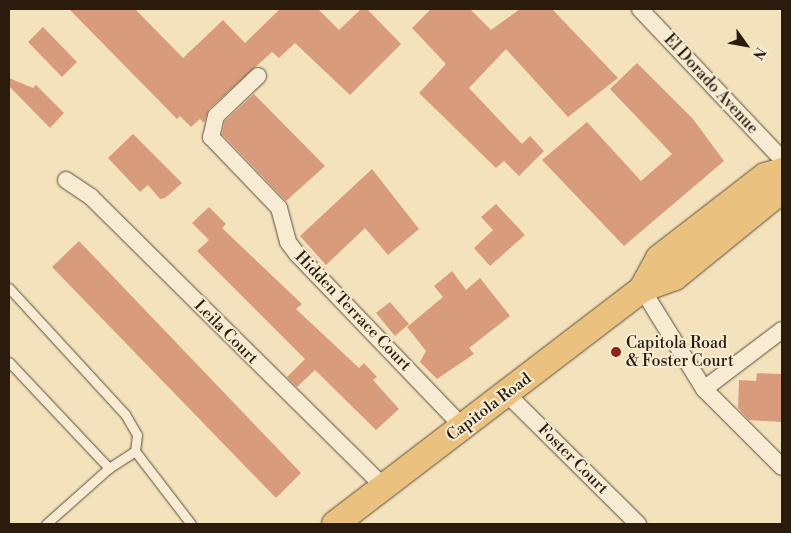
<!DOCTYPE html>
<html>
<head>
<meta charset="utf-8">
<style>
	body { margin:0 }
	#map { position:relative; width:791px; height:533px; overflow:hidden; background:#f3e2bc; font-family:"Libre Bodoni",serif }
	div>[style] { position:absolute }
	.building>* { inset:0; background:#d89c7d }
	.roads { filter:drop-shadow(0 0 1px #5c4d39) drop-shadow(0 0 1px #5c4d39) }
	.lane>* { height:9px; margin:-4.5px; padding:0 4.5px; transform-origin:4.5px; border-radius:4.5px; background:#f7ecd3 }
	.street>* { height:16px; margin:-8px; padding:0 8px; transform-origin:8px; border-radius:8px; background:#f7ecd3 }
	.primary>* { height:26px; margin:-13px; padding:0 13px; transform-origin:13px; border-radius:13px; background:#eac17e }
	.dots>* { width:14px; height:14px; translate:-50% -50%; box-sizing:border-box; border:2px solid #f7ecd3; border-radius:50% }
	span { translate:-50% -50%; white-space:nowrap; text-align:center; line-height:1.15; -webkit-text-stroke:4px #f7ecd3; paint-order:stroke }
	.street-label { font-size:16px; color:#2a1b0d }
	.poi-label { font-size:16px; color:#2a1b0d }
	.left { translate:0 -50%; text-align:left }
	.frame { position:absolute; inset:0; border:10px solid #2a1b0d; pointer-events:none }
	.north { position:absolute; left:721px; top:20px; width:50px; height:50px; -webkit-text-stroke:4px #f7ecd3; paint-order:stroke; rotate:122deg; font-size:14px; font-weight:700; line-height:20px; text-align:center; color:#2a1b0d }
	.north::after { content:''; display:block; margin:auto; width:18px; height:22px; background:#2a1b0d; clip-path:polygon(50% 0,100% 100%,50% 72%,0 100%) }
</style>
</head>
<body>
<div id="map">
	<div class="building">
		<i style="clip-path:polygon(69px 9px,135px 9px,183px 58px,223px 20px,245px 43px,280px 9px,318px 9px,339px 30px,361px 9px,367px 9px,401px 44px,350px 95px,295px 43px,279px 58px,272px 52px,209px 109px,204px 123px,200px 119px,191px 127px,180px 116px,177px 119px)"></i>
		<i style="clip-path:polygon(431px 9px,470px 9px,491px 30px,520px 9px,552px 9px,618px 78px,568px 117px,506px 49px,469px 88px,522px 144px,530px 136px,544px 151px,519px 176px,504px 161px,496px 168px,419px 93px,446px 64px,412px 28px)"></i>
		<i style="clip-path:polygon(43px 27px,77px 62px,62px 77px,28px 42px)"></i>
		<i style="clip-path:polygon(637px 63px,693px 119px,724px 161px,624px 246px,542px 160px,587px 122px,641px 181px,672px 154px,610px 89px)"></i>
		<i style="clip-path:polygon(9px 78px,33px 88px,36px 85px,64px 113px,50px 128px,9px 86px)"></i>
		<i style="clip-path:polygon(254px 94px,325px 166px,286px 201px,222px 134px,225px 121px)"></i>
		<i style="clip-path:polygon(133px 134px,182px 183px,165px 198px,160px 199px,148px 185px,140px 192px,108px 158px)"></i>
		<i style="clip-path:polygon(372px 169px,419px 229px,388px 255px,365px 228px,326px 265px,300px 236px)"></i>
		<i style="clip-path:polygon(496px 204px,525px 235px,490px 266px,474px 248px,493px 230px,481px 217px)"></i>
		<i style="clip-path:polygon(209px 207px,226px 224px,222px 228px,302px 304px,296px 309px,359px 368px,364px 363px,377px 377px,373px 380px,399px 409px,376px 430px,315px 370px,297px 387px,287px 377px,305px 359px,197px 251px,209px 240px,192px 223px)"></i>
		<i style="clip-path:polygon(79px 241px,301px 473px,276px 498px,52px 267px)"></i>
		<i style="clip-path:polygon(452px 271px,466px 290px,480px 278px,510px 316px,469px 348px,474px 354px,437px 379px,420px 362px,426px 351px,407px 327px,443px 297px,434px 286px)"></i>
		<i style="clip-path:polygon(390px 302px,409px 324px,395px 336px,376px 313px)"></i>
		<i style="clip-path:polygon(757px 373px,782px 374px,782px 422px,749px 420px,738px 408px,739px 380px,756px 381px)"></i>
	</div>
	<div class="roads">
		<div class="lane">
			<i style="left:9px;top:288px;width:171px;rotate:47.4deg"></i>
			<i style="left:125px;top:414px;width:24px;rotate:60deg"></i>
			<i style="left:137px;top:435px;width:16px;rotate:97deg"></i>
			<i style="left:9px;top:362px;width:146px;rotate:46.7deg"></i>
			<i style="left:46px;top:524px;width:84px;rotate:-41.6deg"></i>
			<i style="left:109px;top:468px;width:31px;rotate:-33deg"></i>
			<i style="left:135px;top:451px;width:92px;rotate:52.5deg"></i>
		</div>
		<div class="street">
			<i style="left:640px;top:9px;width:207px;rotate:46.6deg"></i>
			<i style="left:258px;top:76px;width:58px;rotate:136.4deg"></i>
			<i style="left:216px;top:116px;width:22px;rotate:103deg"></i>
			<i style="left:211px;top:137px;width:98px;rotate:46.2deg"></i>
			<i style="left:279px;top:208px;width:35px;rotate:75deg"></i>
			<i style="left:288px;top:242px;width:15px;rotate:53deg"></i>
			<i style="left:297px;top:254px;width:240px;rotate:46.2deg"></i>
			<i style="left:66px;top:180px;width:30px;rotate:34deg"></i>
			<i style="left:91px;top:197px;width:412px;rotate:44.7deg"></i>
			<i style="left:642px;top:289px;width:118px;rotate:58.2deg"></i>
			<i style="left:704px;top:389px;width:110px;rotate:45deg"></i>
			<i style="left:704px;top:389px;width:98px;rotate:-37.1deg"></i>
			<i style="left:507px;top:394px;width:185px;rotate:44.8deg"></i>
		</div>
		<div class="primary">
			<i style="left:642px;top:289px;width:35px;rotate:-61deg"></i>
			<i style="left:659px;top:258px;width:134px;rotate:-37.7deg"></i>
			<i style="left:765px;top:176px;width:18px;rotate:-16deg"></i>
			<i style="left:335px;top:524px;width:387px;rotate:-37.4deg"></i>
			<i style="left:642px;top:289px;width:35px;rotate:-20deg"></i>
			<i style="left:675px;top:277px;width:138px;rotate:-39.1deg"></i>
		</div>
	</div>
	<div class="dots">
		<i style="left:616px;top:352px;background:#8f2418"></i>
	</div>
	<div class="street-label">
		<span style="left:711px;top:84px;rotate:47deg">El Dorado Avenue</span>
		<span style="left:353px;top:311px;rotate:46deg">Hidden Terrace Court</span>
		<span style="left:226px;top:332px;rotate:45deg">Leila Court</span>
		<span style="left:489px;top:407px;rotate:-37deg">Capitola Road</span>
		<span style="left:573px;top:459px;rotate:45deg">Foster Court</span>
	</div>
	<div class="poi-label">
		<span class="left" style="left:626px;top:352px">Capitola Road<br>&amp; Foster Court</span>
	</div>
	<div class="frame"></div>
	<div class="north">N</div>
</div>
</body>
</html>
